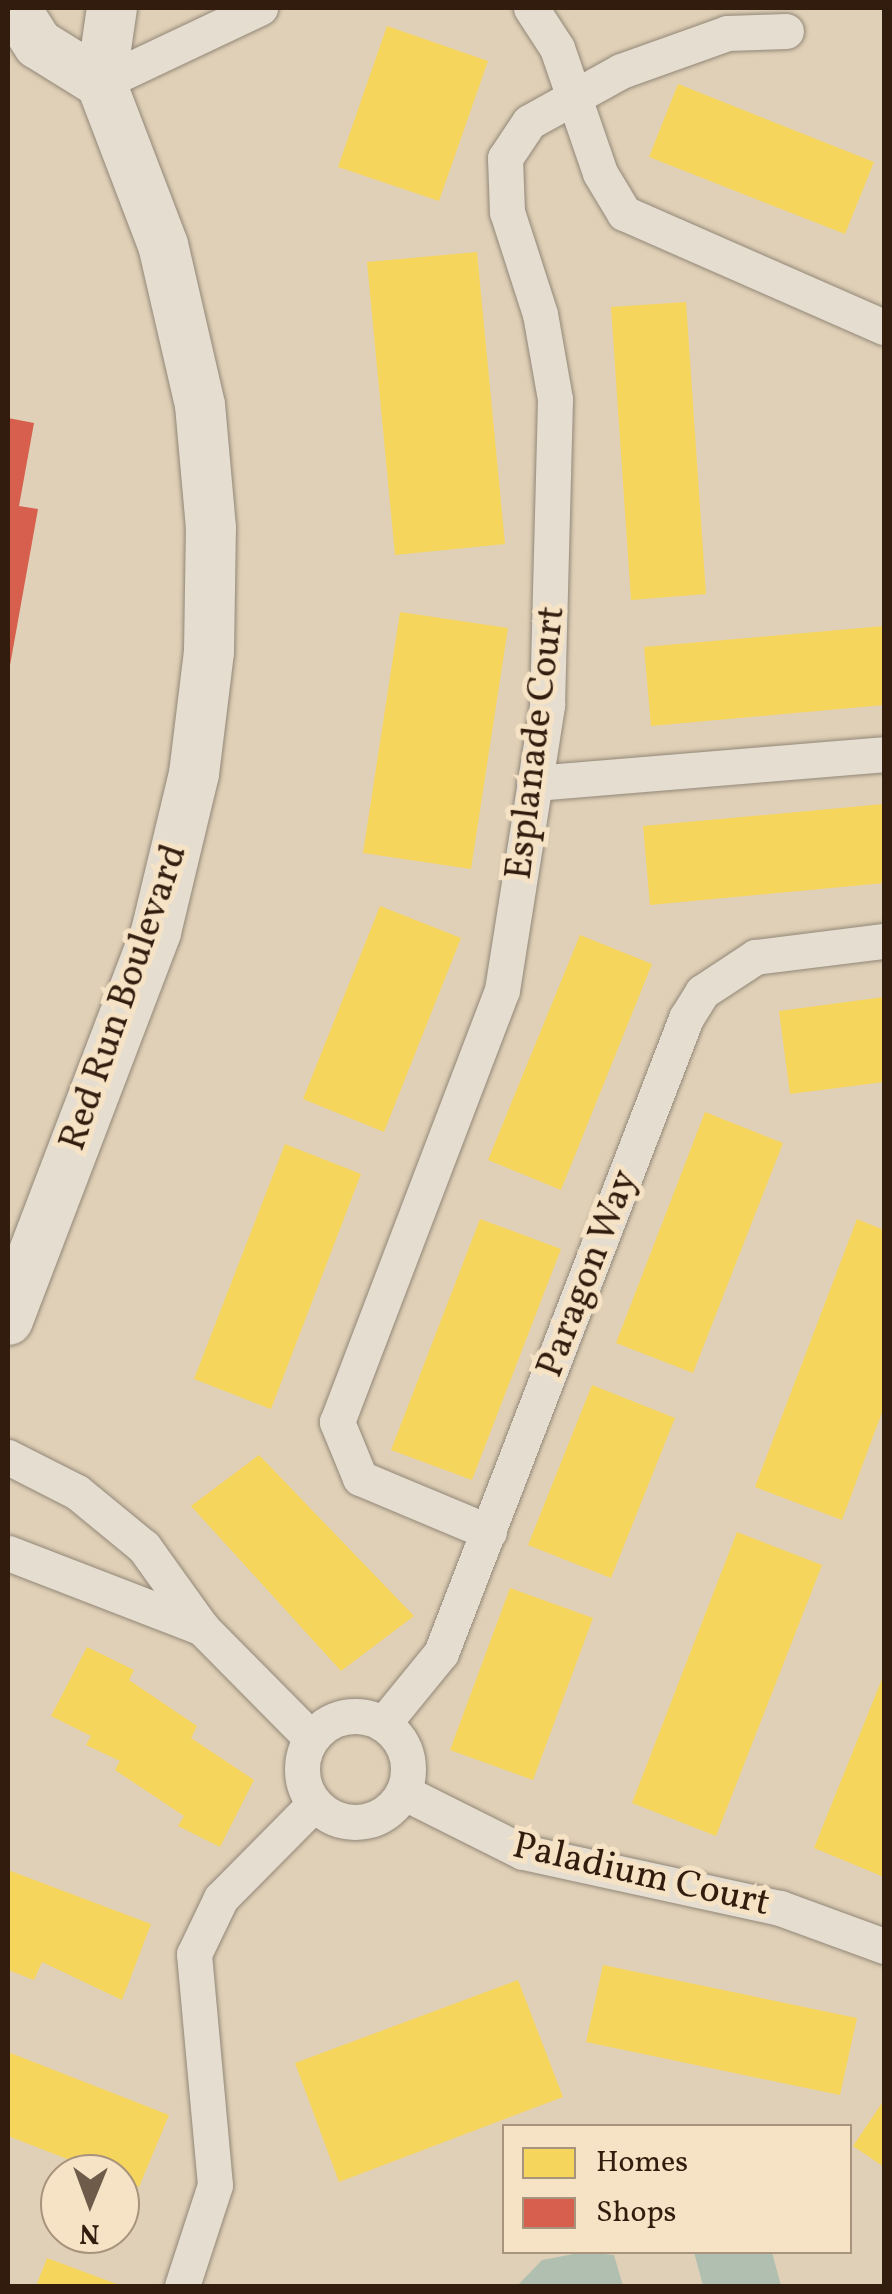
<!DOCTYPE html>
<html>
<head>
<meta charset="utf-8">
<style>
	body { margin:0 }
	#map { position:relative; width:892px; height:2294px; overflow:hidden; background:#e0d0b7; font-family:Vollkorn,serif }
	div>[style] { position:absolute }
	.water>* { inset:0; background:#b0bfaf }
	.homes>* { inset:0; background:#f6d55c }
	.shops>* { inset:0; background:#d6604d }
	.roads { filter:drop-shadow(0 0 2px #928777) drop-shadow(0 0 2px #928777) }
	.street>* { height:35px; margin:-17.5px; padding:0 17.5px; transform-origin:17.5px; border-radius:17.5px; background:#e5ddd0 }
	.street>.ring { margin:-17.5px; padding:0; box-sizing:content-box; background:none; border:35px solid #e5ddd0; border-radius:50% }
	.secondary>* { height:50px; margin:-25px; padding:0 25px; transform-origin:25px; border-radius:25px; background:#e5ddd0 }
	span { translate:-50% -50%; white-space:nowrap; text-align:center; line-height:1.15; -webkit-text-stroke:10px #f6e3c5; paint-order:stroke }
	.street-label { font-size:38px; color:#321c0e }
	.frame { position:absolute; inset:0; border:10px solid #321c0e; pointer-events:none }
	.legend { position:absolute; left:502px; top:2124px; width:350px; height:130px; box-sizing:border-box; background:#f6e3c5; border:2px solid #a8937c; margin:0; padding:12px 18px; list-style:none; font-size:30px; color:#321c0e }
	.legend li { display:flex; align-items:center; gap:20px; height:50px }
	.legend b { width:50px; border:2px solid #a8937c }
	.north { position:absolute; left:40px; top:2154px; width:100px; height:100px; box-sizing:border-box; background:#f6e3c5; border:2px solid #a8937c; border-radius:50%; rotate:181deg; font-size:28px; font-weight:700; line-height:40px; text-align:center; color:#321c0e }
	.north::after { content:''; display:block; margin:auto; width:35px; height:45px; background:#6f5b49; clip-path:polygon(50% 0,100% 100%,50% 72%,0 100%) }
</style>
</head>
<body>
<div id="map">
	<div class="water">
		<i style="clip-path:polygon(584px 2252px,614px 2255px,623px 2286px,517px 2286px,542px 2260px)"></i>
		<i style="clip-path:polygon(694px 2252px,772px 2252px,781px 2286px,703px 2286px)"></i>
	</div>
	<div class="homes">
		<i style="clip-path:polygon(387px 26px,488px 61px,439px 201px,338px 167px)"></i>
		<i style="clip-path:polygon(678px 84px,874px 162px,845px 234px,649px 157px)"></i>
		<i style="clip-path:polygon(477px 252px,505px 544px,395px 555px,367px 262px)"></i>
		<i style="clip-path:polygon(686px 302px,706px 594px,631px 600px,611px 307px)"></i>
		<i style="clip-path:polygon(400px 612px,508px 628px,471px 869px,363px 853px)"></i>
		<i style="clip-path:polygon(884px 626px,884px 705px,651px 726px,644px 647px)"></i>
		<i style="clip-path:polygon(884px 804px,884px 883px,650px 905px,643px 826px)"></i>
		<i style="clip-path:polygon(380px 906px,461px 938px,384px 1132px,303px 1099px)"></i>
		<i style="clip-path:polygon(580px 935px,652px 964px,561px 1190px,488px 1160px)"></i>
		<i style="clip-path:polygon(884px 997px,884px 1082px,790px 1094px,779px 1011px)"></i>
		<i style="clip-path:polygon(705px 1112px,783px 1143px,693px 1373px,616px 1343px)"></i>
		<i style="clip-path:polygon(285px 1144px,361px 1174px,271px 1409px,194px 1379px)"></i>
		<i style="clip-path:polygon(480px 1219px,561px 1249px,472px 1480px,391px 1450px)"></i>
		<i style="clip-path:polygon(857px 1219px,884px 1230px,884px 1407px,842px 1520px,755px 1487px)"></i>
		<i style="clip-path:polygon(592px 1385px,675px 1418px,611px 1578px,528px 1545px)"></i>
		<i style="clip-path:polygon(259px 1455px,414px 1616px,341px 1671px,191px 1506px)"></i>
		<i style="clip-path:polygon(737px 1532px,822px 1565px,716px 1836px,632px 1803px)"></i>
		<i style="clip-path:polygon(510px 1588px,593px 1618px,533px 1780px,450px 1750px)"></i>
		<i style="clip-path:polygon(87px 1647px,134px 1670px,129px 1680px,197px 1726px,191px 1738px,254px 1780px,220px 1847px,178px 1826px,184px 1816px,115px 1770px,120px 1761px,86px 1745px,91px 1736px,51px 1716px)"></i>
		<i style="clip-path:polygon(884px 1674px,884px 1877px,814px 1848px)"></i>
		<i style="clip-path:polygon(8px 1870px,151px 1924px,122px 2000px,42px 1962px,34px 1980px,8px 1970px)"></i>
		<i style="clip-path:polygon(603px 1965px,857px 2018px,840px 2095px,586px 2042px)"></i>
		<i style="clip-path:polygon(518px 1980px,563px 2097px,339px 2182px,295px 2063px)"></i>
		<i style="clip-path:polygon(8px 2052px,169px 2115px,139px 2187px,8px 2136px)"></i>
		<i style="clip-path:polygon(884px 2100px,884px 2167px,853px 2146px)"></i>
		<i style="clip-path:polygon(47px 2258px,122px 2286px,36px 2286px)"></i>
	</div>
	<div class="shops">
		<i style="clip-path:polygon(8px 418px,34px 423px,19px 506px,38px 509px,9px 671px)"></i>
	</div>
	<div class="roads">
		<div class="street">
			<i style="left:531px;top:8px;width:48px;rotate:57deg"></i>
			<i style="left:557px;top:48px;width:132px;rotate:71deg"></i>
			<i style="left:600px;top:173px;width:47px;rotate:59deg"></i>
			<i style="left:624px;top:213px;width:284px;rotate:23.7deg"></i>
			<i style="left:101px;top:83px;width:176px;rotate:-25.3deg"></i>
			<i style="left:534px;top:783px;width:351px;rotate:-4.7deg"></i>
			<i style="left:8px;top:1457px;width:77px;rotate:26.9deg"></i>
			<i style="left:77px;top:1492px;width:87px;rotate:39.4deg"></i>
			<i style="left:144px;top:1547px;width:100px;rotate:54.4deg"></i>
			<i style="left:202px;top:1628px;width:155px;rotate:45.3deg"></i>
			<i style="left:489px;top:1532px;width:140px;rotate:-157.3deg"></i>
			<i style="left:360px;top:1478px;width:61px;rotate:-112.3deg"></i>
			<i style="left:337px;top:1422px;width:462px;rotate:-69.1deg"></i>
			<i style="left:502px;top:990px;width:289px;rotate:-81deg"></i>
			<i style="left:547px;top:705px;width:306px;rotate:-88.5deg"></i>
			<i style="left:555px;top:399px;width:86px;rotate:-100deg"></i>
			<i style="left:540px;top:314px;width:107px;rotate:-107.9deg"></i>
			<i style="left:507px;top:212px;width:54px;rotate:-92.1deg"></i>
			<i style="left:505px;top:158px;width:43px;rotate:-56.3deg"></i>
			<i style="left:529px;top:122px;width:105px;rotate:-29deg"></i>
			<i style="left:621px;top:71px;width:113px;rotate:-19.7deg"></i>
			<i style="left:727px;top:33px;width:59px;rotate:-1.9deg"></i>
			<i style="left:8px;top:1553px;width:208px;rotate:21.1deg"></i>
			<i class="ring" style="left:302px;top:1716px;width:71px;height:71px"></i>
			<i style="left:383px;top:1724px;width:92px;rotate:-50.8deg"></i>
			<i style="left:441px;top:1653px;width:681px;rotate:-68.9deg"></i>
			<i style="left:686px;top:1018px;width:31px;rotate:-58deg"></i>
			<i style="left:702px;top:992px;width:64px;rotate:-33.4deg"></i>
			<i style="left:755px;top:957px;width:130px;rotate:-7.1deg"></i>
			<i style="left:403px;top:1792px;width:134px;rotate:26.6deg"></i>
			<i style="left:523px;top:1852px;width:263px;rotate:12.3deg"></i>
			<i style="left:780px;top:1908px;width:111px;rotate:20.1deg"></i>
			<i style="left:182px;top:2286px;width:106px;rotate:-71.9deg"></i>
			<i style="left:215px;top:2185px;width:232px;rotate:-95.2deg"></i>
			<i style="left:194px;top:1954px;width:62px;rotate:-64.3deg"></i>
			<i style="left:221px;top:1898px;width:132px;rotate:-45.3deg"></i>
		</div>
		<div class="secondary">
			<i style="left:15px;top:8px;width:43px;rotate:57.4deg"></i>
			<i style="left:38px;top:44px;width:74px;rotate:31.8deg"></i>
			<i style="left:8px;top:1320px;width:415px;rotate:-69.1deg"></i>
			<i style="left:156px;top:932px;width:163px;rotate:-76.5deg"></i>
			<i style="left:194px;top:774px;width:123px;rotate:-83deg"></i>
			<i style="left:209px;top:652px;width:124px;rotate:-89.1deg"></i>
			<i style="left:211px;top:528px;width:123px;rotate:-95.1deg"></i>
			<i style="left:200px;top:405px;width:164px;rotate:-103deg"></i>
			<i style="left:163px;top:245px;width:173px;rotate:-110.9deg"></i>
			<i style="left:101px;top:83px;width:76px;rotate:-81.7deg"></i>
		</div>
	</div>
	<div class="street-label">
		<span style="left:537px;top:743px;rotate:-83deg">Esplanade Court</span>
		<span style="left:125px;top:998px;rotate:-71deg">Red Run Boulevard</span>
		<span style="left:589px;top:1274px;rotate:-69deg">Paragon Way</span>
		<span style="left:641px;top:1876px;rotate:13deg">Paladium Court</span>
	</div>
	<div class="frame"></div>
	<ul class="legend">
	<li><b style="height:28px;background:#f6d55c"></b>Homes</li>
	<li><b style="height:28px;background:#d6604d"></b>Shops</li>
	</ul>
	<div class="north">N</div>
</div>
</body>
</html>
